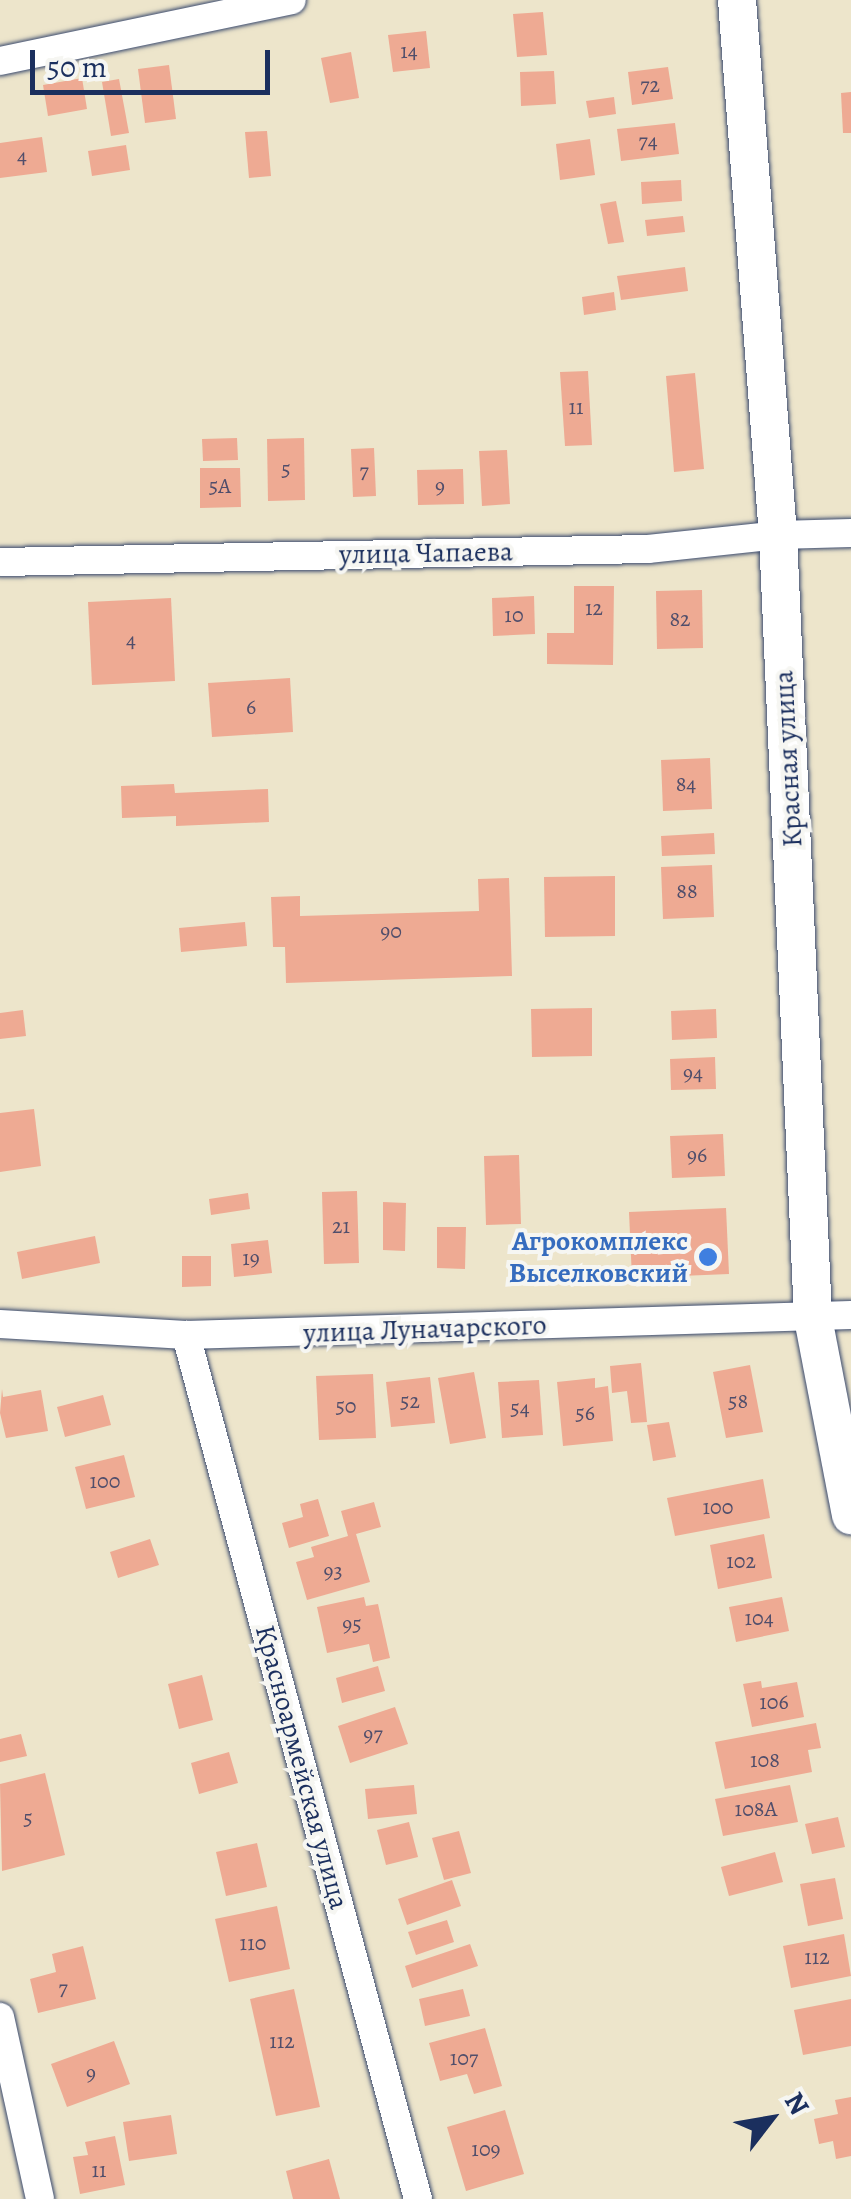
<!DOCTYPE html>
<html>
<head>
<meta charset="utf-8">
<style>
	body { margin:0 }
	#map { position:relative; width:851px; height:2199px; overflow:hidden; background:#ede5cb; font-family:Alegreya,serif }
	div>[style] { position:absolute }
	.building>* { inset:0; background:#eeaa93 }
	.roads { filter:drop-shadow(0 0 2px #3a4a6e) drop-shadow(0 0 2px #3a4a6e) }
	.minor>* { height:28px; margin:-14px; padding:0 14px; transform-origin:14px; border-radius:14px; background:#fff }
	.secondary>* { height:38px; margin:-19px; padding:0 19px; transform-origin:19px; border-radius:19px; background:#fff }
	.dots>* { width:28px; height:28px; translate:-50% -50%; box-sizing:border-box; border:5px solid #f6f6f2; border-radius:50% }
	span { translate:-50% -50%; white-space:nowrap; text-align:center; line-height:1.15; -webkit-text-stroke:8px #f6f6f2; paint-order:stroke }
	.number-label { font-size:22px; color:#504e6b }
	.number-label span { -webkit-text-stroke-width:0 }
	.street-label { font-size:28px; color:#1b2f5e }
	.shop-label { font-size:28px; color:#366cbe; font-weight:700 }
	.right { translate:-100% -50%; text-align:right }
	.north { position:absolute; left:721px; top:2069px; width:100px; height:100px; -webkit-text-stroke:8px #f6f6f2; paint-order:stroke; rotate:59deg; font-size:28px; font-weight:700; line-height:40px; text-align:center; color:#1b2f5e }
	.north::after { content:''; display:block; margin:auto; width:35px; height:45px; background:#1b2f5e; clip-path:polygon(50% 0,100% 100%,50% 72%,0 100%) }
	.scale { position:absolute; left:30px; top:50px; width:240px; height:45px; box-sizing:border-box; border:5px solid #1b2f5e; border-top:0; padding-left:12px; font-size:30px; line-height:35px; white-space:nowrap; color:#1b2f5e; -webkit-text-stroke:8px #f6f6f2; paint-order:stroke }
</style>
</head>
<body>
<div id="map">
	<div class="building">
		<i style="clip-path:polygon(543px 12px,547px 55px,517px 57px,513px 14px)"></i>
		<i style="clip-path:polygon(426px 31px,430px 68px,393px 72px,388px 35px)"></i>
		<i style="clip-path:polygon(351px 52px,359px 98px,330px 103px,321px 58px)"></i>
		<i style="clip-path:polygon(169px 65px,176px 119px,145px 123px,138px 69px)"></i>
		<i style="clip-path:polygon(668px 67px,673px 99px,632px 105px,628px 72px)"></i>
		<i style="clip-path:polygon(554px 71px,556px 104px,521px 106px,520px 72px)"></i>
		<i style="clip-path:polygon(82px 78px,87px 109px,48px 116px,43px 85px)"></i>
		<i style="clip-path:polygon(119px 79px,129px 133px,111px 136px,102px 82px)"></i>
		<i style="clip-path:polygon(851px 92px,851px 133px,843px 133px,841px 93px)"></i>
		<i style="clip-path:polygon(614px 97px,616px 114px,589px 118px,586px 101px)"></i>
		<i style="clip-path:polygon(675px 123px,679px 154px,621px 161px,617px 129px)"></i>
		<i style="clip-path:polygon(267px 131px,271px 176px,249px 178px,245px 132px)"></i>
		<i style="clip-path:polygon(42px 137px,47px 172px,0 178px,0 143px)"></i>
		<i style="clip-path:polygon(590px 139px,595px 175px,560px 180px,556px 144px)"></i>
		<i style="clip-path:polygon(126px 145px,130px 170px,92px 176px,88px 151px)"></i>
		<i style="clip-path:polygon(681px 180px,682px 201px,642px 204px,641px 182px)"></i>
		<i style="clip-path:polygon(616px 201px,624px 242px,608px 244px,600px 204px)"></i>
		<i style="clip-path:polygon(683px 216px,685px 232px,647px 236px,645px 220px)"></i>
		<i style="clip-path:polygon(685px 267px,688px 291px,621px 300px,617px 276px)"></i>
		<i style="clip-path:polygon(614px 292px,616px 310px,584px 315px,582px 297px)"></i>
		<i style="clip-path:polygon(588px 371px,592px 445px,565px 446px,560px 372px)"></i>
		<i style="clip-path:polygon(695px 373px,704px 469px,674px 472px,666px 376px)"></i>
		<i style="clip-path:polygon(237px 438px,238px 460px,203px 461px,202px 439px)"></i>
		<i style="clip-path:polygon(304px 438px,305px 500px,268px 501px,267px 439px)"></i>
		<i style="clip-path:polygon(374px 448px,376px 496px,353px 497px,351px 449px)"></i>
		<i style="clip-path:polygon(507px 450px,510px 504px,482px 506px,479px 451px)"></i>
		<i style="clip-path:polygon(200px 468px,240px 468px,241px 507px,200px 508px)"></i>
		<i style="clip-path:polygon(463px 469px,464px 504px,418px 505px,417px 470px)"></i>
		<i style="clip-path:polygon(574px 586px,614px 586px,613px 665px,547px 664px,547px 633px,574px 633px)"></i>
		<i style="clip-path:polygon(702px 590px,703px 648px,657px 649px,656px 591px)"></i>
		<i style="clip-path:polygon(534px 596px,535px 634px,493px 636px,492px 598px)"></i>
		<i style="clip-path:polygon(171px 598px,175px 681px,92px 685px,88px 602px)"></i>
		<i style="clip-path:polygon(290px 678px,293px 732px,212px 737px,208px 683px)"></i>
		<i style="clip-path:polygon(710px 758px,712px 809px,663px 811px,661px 760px)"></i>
		<i style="clip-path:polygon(174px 784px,175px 793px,268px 789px,269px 822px,176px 826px,176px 816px,122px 818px,121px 786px)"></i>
		<i style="clip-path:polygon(714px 833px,715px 854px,662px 856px,661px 836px)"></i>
		<i style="clip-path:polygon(712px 865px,714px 917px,663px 919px,661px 867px)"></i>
		<i style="clip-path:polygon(615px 876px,615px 936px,545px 937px,544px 877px)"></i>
		<i style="clip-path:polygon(509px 878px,512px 976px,286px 983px,285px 947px,273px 947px,271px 897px,300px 896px,300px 916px,479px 911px,478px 879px)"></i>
		<i style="clip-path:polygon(245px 922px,247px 946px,181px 952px,179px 928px)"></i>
		<i style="clip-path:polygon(592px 1008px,592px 1056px,532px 1057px,531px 1009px)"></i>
		<i style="clip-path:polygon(716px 1009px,717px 1038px,672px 1040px,671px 1011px)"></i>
		<i style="clip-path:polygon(23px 1010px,26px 1036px,0 1039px,0 1013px)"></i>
		<i style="clip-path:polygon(715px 1057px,716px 1089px,671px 1090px,670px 1059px)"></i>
		<i style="clip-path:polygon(34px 1109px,41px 1166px,0 1172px,0 1113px)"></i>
		<i style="clip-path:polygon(723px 1134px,725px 1176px,672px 1178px,670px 1136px)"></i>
		<i style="clip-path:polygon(519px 1155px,521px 1224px,486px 1225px,484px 1156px)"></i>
		<i style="clip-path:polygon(357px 1191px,359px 1263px,324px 1264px,322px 1192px)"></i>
		<i style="clip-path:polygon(248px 1193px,250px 1209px,211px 1215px,209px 1199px)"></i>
		<i style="clip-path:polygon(383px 1202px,406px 1203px,405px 1251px,383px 1250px)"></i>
		<i style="clip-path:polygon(726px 1208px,729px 1274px,632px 1278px,629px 1212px)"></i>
		<i style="clip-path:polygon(437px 1227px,466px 1227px,465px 1269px,437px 1268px)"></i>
		<i style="clip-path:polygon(95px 1236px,100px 1263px,22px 1279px,17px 1252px)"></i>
		<i style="clip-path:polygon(268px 1240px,272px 1273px,234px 1277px,231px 1244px)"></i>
		<i style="clip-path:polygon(182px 1256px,211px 1256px,211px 1286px,182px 1287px)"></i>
		<i style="clip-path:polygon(641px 1363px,647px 1422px,631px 1423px,627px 1391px,612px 1393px,610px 1366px)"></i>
		<i style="clip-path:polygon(750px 1365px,763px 1432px,726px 1438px,713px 1372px)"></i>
		<i style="clip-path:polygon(474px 1372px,486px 1438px,450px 1444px,438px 1378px)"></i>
		<i style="clip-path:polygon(373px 1374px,376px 1438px,319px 1440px,316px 1376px)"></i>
		<i style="clip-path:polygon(430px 1377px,435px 1423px,391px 1427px,386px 1382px)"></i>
		<i style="clip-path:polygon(595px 1378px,595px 1388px,608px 1386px,613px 1441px,563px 1446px,557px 1382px)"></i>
		<i style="clip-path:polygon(539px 1380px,543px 1435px,502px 1438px,498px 1382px)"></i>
		<i style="clip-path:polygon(2px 1389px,3px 1397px,41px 1390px,48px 1431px,6px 1438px,0 1413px)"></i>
		<i style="clip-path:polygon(103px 1395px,111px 1425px,65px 1437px,57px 1407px)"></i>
		<i style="clip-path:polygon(669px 1422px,676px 1457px,653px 1461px,647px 1425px)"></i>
		<i style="clip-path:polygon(124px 1455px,135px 1497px,86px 1509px,75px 1467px)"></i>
		<i style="clip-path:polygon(763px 1479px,770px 1518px,675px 1536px,667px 1498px)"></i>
		<i style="clip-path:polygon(318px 1499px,329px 1536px,289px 1548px,282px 1523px,303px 1517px,300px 1504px)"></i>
		<i style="clip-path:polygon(374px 1502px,381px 1527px,356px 1534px,370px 1582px,307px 1600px,296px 1562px,314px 1557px,311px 1547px,348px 1536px,341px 1511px)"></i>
		<i style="clip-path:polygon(764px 1534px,772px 1578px,718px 1589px,710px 1545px)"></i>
		<i style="clip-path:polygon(150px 1539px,159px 1565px,118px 1578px,110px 1552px)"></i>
		<i style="clip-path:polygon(364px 1597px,366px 1606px,378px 1604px,390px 1658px,373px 1662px,369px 1644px,327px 1653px,317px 1607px)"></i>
		<i style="clip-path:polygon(782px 1597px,789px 1631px,736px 1642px,729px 1607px)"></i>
		<i style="clip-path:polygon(378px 1666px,385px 1691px,342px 1703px,336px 1678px)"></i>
		<i style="clip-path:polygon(202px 1675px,213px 1720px,179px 1729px,168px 1684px)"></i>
		<i style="clip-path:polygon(761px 1681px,762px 1688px,797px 1682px,804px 1717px,752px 1727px,743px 1684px)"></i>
		<i style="clip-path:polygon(395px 1707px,408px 1744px,350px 1763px,338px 1726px)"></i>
		<i style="clip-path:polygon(816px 1723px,821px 1748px,808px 1750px,812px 1772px,725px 1789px,715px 1742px)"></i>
		<i style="clip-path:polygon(21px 1734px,27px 1756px,0 1762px,0 1739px)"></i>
		<i style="clip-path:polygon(229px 1752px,238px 1783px,199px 1794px,191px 1763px)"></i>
		<i style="clip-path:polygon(45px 1773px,65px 1855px,2px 1871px,0 1784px)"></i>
		<i style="clip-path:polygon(414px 1785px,417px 1814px,368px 1819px,365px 1789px)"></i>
		<i style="clip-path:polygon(790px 1785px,798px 1822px,723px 1836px,715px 1799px)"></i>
		<i style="clip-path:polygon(838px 1817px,845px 1847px,812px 1854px,805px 1824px)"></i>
		<i style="clip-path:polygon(409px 1822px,418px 1857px,386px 1865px,377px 1830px)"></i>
		<i style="clip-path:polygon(459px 1831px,471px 1873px,444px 1880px,432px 1838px)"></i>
		<i style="clip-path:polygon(257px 1843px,267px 1887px,226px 1896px,216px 1852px)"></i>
		<i style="clip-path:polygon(775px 1852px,783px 1882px,729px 1896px,721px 1867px)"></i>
		<i style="clip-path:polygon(835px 1878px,843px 1919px,808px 1926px,800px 1884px)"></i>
		<i style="clip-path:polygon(452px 1880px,461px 1906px,407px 1925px,398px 1899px)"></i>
		<i style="clip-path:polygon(277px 1906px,290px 1969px,229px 1982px,215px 1919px)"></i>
		<i style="clip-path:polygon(447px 1920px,454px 1942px,416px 1955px,408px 1932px)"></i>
		<i style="clip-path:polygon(844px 1934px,851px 1976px,791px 1988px,783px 1946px)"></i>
		<i style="clip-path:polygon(470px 1944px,478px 1966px,412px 1988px,405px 1966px)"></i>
		<i style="clip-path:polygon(83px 1946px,96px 1999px,38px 2013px,30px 1979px,56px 1972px,52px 1954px)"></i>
		<i style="clip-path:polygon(294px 1989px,320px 2107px,276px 2116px,250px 1999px)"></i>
		<i style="clip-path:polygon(463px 1989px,470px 2016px,425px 2026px,419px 1999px)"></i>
		<i style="clip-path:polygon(851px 1999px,851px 2046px,803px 2055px,794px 2010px)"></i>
		<i style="clip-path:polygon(485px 2028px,502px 2086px,474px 2094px,467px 2074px,440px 2081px,429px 2043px)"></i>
		<i style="clip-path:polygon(114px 2041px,130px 2084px,67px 2107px,51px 2064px)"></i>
		<i style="clip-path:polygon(851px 2097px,851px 2156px,836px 2159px,833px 2141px,819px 2144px,814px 2119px,838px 2114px,835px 2100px)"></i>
		<i style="clip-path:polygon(505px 2110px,524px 2174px,466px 2191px,447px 2127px)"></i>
		<i style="clip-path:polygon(171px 2115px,177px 2154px,129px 2161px,123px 2122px)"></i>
		<i style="clip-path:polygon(115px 2136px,125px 2185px,80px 2194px,73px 2157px,88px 2155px,85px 2142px)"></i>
		<i style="clip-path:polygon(329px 2159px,340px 2199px,293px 2199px,286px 2171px)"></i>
	</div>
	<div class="roads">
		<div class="minor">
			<i style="left:0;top:61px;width:298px;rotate:-11.8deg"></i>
			<i style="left:0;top:562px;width:648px;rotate:-1.15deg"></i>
			<i style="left:648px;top:549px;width:131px;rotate:-6.1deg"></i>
			<i style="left:778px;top:535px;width:73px;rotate:-1.6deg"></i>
			<i style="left:0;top:1324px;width:186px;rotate:3.4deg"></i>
			<i style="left:186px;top:1335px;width:665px;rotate:-1.72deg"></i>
			<i style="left:186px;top:1335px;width:895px;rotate:74.97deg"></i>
			<i style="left:0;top:2017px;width:186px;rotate:77.6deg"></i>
		</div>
		<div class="secondary">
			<i style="left:737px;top:0;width:537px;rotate:85.62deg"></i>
			<i style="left:778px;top:535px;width:784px;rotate:87.44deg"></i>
			<i style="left:813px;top:1318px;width:201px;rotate:79.1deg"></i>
		</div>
	</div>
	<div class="dots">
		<i style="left:708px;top:1257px;background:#3f7fe0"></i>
	</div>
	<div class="number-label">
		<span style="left:409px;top:52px">14</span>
		<span style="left:650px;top:86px">72</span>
		<span style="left:648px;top:142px">74</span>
		<span style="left:22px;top:157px">4</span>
		<span style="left:576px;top:408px">11</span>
		<span style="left:286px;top:470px">5</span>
		<span style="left:364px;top:472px">7</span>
		<span style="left:220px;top:487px">5А</span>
		<span style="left:440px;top:487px">9</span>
		<span style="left:594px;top:609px">12</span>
		<span style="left:514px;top:616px">10</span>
		<span style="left:680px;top:620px">82</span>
		<span style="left:131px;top:641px">4</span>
		<span style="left:251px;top:708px">6</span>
		<span style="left:686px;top:785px">84</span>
		<span style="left:687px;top:892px">88</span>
		<span style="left:391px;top:932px">90</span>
		<span style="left:693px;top:1074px">94</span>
		<span style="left:697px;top:1156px">96</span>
		<span style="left:341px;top:1227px">21</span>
		<span style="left:251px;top:1259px">19</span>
		<span style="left:410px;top:1402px">52</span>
		<span style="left:738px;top:1402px">58</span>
		<span style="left:346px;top:1407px">50</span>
		<span style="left:520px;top:1409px">54</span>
		<span style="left:585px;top:1414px">56</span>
		<span style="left:105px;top:1482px">100</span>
		<span style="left:718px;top:1508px">100</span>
		<span style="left:741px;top:1562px">102</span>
		<span style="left:333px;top:1572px">93</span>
		<span style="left:759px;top:1619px">104</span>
		<span style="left:352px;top:1625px">95</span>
		<span style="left:774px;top:1703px">106</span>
		<span style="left:373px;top:1735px">97</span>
		<span style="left:765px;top:1761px">108</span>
		<span style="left:756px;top:1810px">108А</span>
		<span style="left:28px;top:1819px">5</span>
		<span style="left:253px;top:1944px">110</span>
		<span style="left:817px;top:1958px">112</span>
		<span style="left:63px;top:1989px">7</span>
		<span style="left:282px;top:2042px">112</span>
		<span style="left:464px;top:2059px">107</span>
		<span style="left:91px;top:2074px">9</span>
		<span style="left:486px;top:2150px">109</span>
		<span style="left:99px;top:2171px">11</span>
	</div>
	<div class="street-label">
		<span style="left:426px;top:553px;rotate:-1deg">улица Чапаева</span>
		<span style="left:788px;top:759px;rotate:-93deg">Красная улица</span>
		<span style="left:425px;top:1329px;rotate:-2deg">улица Луначарского</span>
		<span style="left:302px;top:1767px;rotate:75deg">Красноармейская улица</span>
	</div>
	<div class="shop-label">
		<span class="right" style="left:688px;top:1257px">Агрокомплекс<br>Выселковский</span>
	</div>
	<div class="north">N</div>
	<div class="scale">50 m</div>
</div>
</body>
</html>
